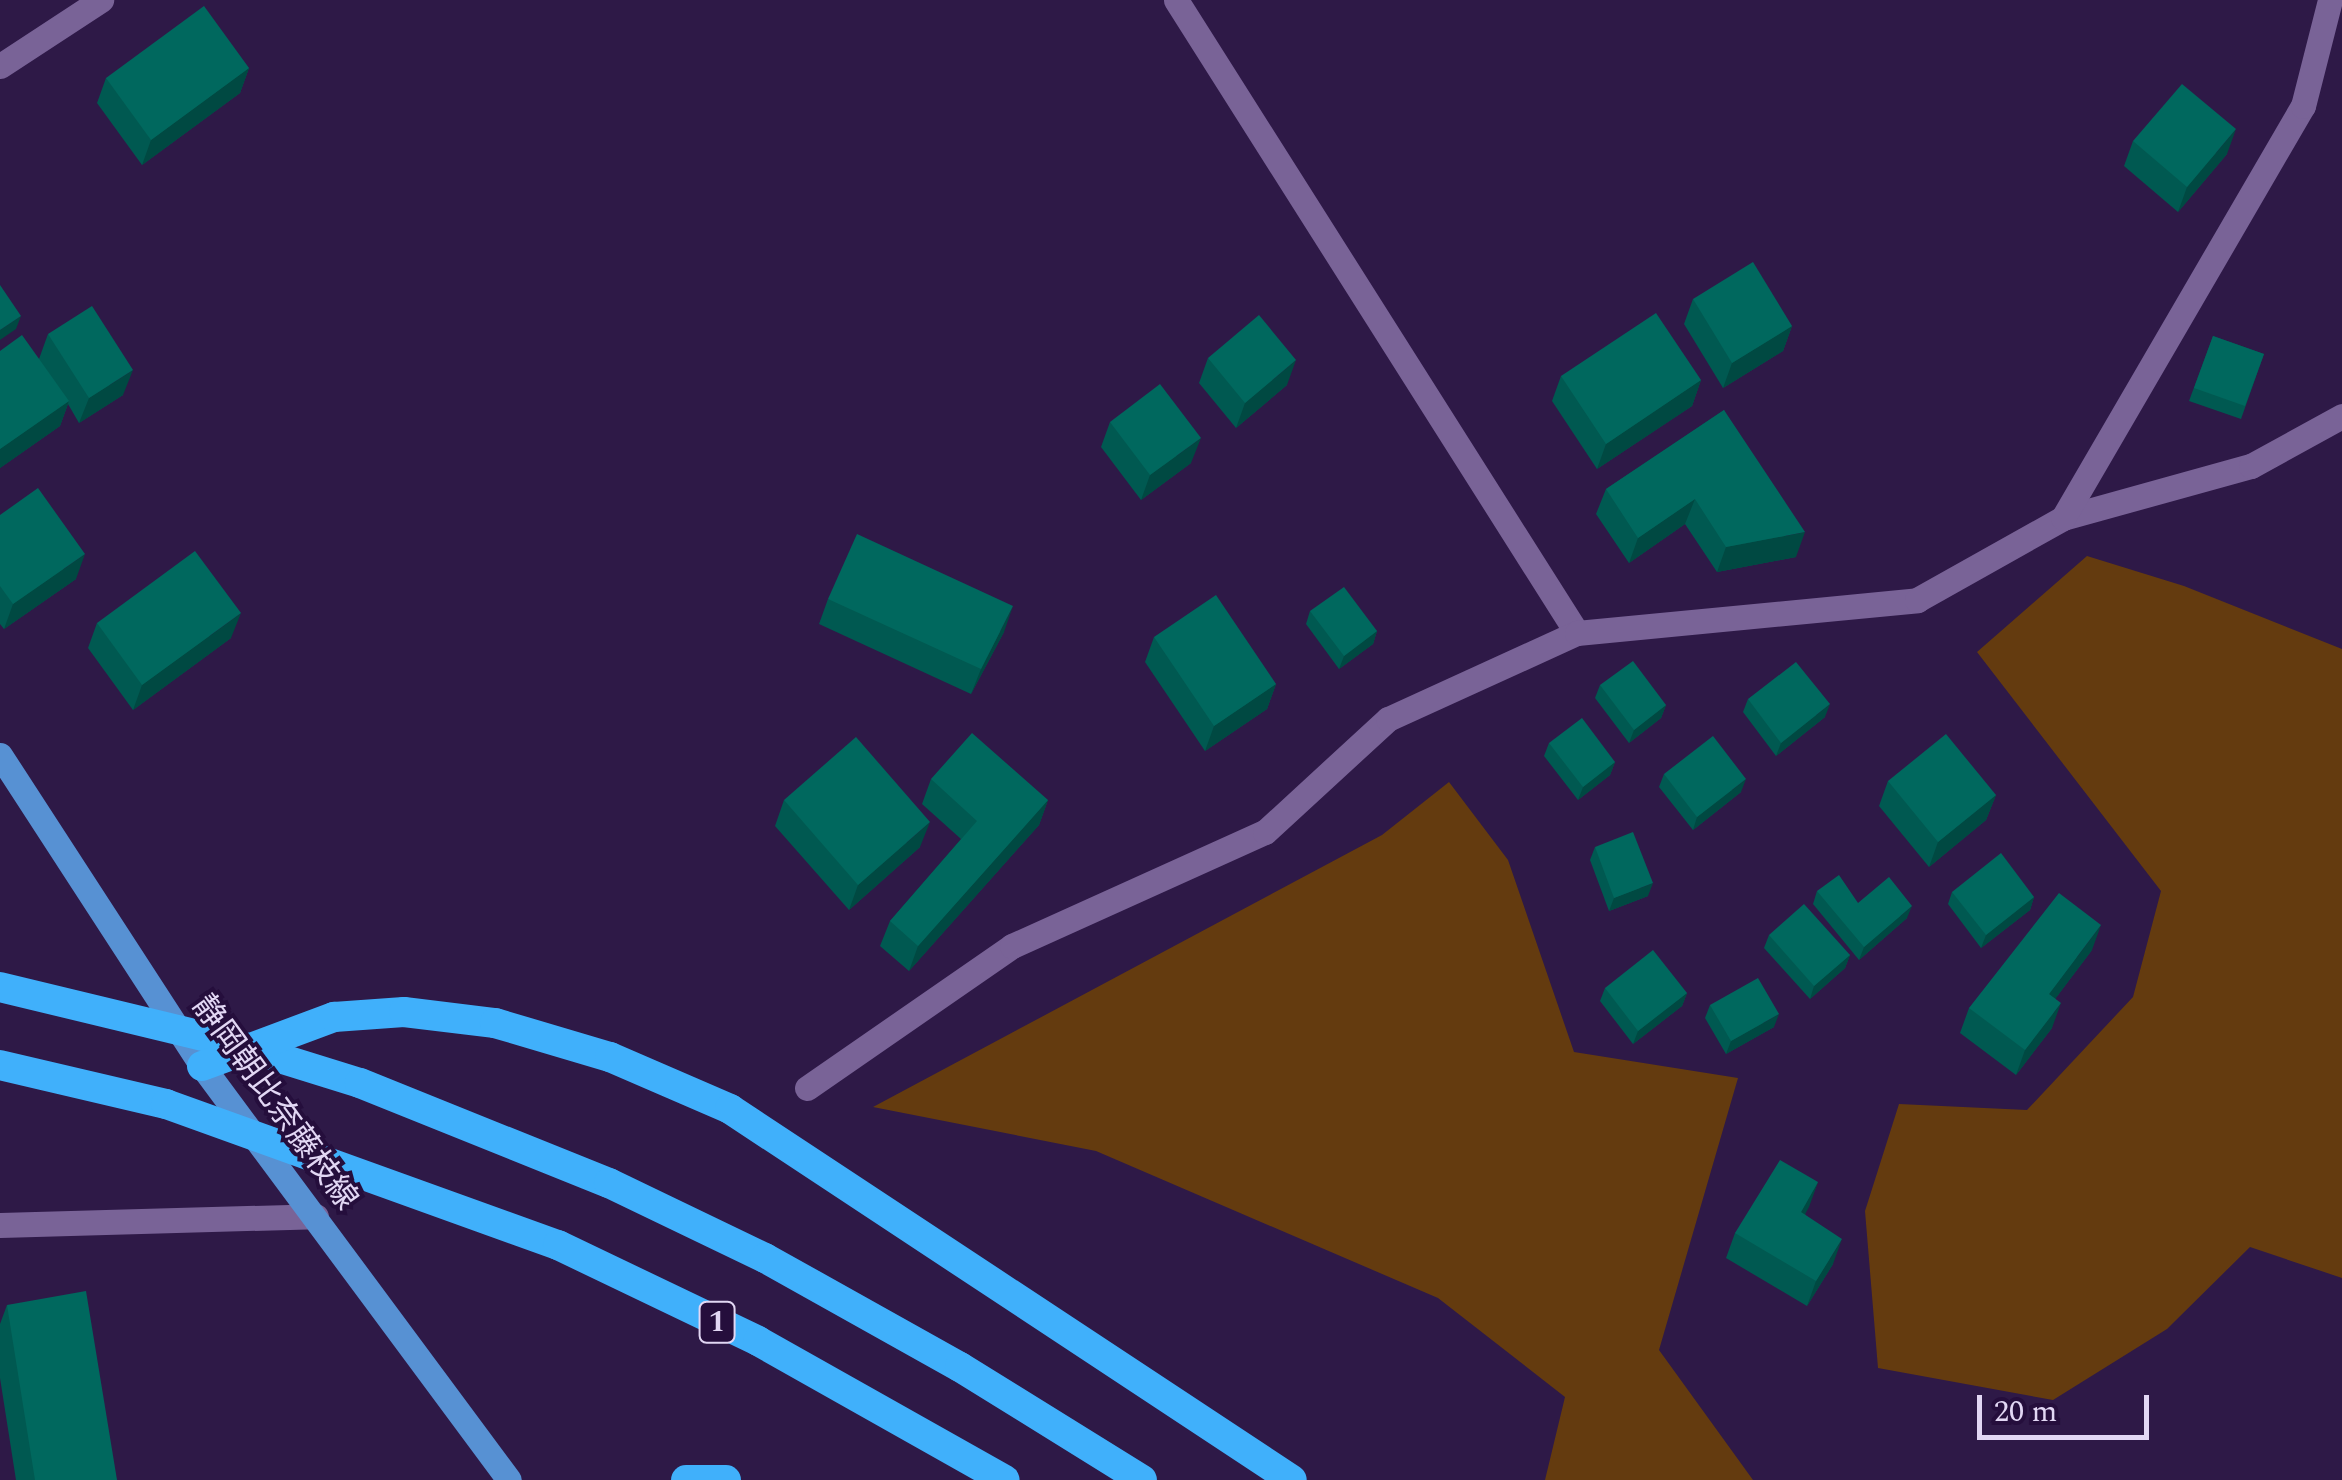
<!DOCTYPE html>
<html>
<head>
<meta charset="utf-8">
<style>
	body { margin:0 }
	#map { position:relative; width:2342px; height:1480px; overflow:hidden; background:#2e1947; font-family:Spectral,"Noto Sans JP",serif }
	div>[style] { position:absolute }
	.green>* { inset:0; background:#643b0f }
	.minor>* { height:25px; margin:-12.5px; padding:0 12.5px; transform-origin:12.5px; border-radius:12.5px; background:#796397 }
	.major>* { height:25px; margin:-12.5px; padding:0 12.5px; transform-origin:12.5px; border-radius:12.5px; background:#5791d3 }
	.highway>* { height:30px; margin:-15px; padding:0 15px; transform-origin:15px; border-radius:15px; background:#40b0fb }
	.wall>* { inset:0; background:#005951 }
	.shaded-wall>* { inset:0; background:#004942 }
	.building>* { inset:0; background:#00685e }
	span { translate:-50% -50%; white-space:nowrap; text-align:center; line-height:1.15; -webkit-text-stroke:8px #250e3c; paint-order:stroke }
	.shield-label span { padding:2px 8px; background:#250e3c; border:2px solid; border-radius:8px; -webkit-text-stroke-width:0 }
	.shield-label { font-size:30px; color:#e2d7f4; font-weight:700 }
	.street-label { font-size:32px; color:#e2d7f4 }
	.scale { position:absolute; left:1977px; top:1395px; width:172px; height:45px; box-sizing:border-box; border:5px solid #e2d7f4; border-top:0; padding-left:12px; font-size:30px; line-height:35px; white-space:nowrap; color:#e2d7f4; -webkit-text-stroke:8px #250e3c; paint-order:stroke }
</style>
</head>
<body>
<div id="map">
	<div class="green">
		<i style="clip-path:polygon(2087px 556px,2184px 586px,2342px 649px,2342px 1278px,2250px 1247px,2167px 1329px,2053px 1400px,1878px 1368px,1865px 1211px,1899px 1104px,2027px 1110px,2133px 997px,2161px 891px,1977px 652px)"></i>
		<i style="clip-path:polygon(1449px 782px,1508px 860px,1574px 1052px,1738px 1078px,1659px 1350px,1753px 1480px,1545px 1480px,1565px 1397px,1438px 1298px,1096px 1151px,873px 1107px,1382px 835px)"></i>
	</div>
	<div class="minor">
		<i style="left:1176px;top:0;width:749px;rotate:57.65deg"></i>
		<i style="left:0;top:66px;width:121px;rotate:-33.2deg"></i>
		<i style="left:2063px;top:518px;width:195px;rotate:-15.5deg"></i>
		<i style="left:2251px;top:466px;width:104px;rotate:-28.8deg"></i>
		<i style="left:807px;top:1088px;width:249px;rotate:-34.7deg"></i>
		<i style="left:1012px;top:946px;width:277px;rotate:-24.3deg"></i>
		<i style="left:1265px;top:832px;width:167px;rotate:-42.6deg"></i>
		<i style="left:1388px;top:719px;width:208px;rotate:-24.5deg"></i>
		<i style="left:1577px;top:633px;width:342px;rotate:-5.5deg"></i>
		<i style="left:1917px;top:600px;width:167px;rotate:-29.3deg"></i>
		<i style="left:2063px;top:518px;width:477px;rotate:-59.8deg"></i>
		<i style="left:2303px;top:106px;width:109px;rotate:-75.7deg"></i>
		<i style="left:0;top:1225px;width:316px;rotate:-1.6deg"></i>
	</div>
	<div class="major">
		<i style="left:0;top:755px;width:371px;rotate:57deg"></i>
		<i style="left:202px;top:1066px;width:515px;rotate:53.44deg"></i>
	</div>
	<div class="highway">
		<i style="left:0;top:987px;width:235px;rotate:13.6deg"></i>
		<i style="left:228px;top:1042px;width:138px;rotate:17.3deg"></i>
		<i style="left:360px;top:1083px;width:268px;rotate:21.9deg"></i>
		<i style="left:609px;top:1183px;width:173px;rotate:25.7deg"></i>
		<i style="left:765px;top:1258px;width:223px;rotate:29.2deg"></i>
		<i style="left:960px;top:1367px;width:214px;rotate:31.8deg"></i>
		<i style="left:0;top:1065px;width:171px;rotate:13.2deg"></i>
		<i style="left:166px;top:1104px;width:417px;rotate:19.8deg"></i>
		<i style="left:558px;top:1245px;width:222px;rotate:25.6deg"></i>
		<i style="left:758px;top:1341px;width:283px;rotate:29.4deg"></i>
		<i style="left:202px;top:1066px;width:141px;rotate:-20.4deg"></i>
		<i style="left:334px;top:1017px;width:70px;rotate:-4.1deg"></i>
		<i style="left:404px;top:1012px;width:92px;rotate:6.9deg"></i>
		<i style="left:495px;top:1023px;width:120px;rotate:16.5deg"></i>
		<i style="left:610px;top:1057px;width:131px;rotate:23.4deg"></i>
		<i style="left:730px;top:1109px;width:673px;rotate:33.43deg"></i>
		<i style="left:686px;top:1480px;width:40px"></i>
	</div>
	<div class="wall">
		<i style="clip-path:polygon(249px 68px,240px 93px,142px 165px,97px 103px,106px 78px)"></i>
		<i style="clip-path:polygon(2133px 141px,2227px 154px,2178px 212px,2124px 166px)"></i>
		<i style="clip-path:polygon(1693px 299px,1792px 326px,1783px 351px,1723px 388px,1684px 324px)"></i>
		<i style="clip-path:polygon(48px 334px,123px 395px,79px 423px,68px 404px,60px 426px,0 468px,0 351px,39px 359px)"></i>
		<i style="clip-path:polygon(2213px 336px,2264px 354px,2241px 419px,2189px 401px)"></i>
		<i style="clip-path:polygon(1208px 358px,1287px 385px,1236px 428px,1199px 383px)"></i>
		<i style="clip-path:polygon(1561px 376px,1701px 380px,1692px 406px,1597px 469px,1552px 401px)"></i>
		<i style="clip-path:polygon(1724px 410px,1796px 557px,1717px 572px,1685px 524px,1629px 563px,1596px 514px,1606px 489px)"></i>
		<i style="clip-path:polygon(1110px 422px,1191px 463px,1141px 500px,1101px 447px)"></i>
		<i style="clip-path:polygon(0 515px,76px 579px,4px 629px,0 624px)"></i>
		<i style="clip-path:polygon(828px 599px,1004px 632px,971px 694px,819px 624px)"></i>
		<i style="clip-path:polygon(1310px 611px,1377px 631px,1373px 644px,1339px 669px,1306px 624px)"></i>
		<i style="clip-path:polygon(97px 623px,231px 638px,133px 710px,88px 648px)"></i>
		<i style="clip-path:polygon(1154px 637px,1276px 684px,1267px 709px,1205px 751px,1145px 662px)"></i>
		<i style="clip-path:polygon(1600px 685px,1666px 705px,1661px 718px,1629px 743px,1595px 698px)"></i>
		<i style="clip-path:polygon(1748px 699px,1825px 717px,1776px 756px,1743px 712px)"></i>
		<i style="clip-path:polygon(1549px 743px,1615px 762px,1610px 775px,1578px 800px,1544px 756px)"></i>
		<i style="clip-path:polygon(1664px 774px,1741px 792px,1693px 830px,1659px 787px)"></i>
		<i style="clip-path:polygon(931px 779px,1048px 800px,1039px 825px,909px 971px,880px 946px,890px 921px,961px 839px,922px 804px)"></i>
		<i style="clip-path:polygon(1888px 781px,1996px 795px,1986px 820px,1929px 867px,1879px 806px)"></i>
		<i style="clip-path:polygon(784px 800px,920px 847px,849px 910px,775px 826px)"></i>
		<i style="clip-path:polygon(1595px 847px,1648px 896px,1609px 911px,1590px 860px)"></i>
		<i style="clip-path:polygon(1817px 891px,1858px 903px,1907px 918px,1859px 960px,1813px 904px)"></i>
		<i style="clip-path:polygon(1952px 892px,2034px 897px,2030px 910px,1981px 948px,1948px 904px)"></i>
		<i style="clip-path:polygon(1769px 935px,1850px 955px,1845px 968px,1810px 999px,1764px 948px)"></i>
		<i style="clip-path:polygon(2092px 950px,2055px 999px,2052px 1028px,2016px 1075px,1960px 1033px,1969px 1008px)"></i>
		<i style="clip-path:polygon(1605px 988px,1687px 993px,1682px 1006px,1633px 1044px,1600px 1001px)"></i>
		<i style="clip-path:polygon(1710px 1005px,1774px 1027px,1726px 1054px,1705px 1018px)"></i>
		<i style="clip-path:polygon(1818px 1182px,1805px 1214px,1833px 1264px,1807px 1306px,1726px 1258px,1735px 1233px)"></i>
		<i style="clip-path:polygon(7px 1305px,117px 1480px,16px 1480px,0 1378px,0 1324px)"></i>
	</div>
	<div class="shaded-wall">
		<i style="clip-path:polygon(249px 68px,240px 93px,142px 165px,151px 140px)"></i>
		<i style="clip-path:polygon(2236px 129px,2227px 154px,2178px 212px,2187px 187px)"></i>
		<i style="clip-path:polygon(21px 316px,16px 329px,0 340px,0 330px)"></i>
		<i style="clip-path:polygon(1792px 326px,1783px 351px,1723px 388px,1732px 363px)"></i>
		<i style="clip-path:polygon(1296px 360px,1287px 385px,1236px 428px,1245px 403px)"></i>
		<i style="clip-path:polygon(133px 370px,123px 395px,79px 423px,89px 398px)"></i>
		<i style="clip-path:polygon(1701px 380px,1692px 406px,1597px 469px,1606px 444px)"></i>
		<i style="clip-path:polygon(69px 401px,60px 426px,0 468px,0 449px)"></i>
		<i style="clip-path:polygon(1201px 438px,1191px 463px,1141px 500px,1150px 475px)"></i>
		<i style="clip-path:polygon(1695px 499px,1685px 524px,1629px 563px,1638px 538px)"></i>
		<i style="clip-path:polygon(1805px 532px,1796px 557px,1717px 572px,1726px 547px)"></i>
		<i style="clip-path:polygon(85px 554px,76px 579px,4px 629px,13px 604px)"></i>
		<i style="clip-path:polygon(1013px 606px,1004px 632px,971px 694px,981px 669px)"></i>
		<i style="clip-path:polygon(241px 613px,231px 638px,133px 710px,142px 685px)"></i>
		<i style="clip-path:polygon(1377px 631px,1373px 644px,1339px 669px,1344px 656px)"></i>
		<i style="clip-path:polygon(1276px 684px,1267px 709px,1205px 751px,1214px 726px)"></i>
		<i style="clip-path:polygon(1830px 704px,1825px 717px,1776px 756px,1781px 743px)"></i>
		<i style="clip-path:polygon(1666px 705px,1661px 718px,1629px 743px,1634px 730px)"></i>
		<i style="clip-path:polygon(1615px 762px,1610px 775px,1578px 800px,1583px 787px)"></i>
		<i style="clip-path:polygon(1746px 779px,1741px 792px,1693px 830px,1697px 817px)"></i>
		<i style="clip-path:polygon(1996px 795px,1986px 820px,1929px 867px,1938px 842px)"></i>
		<i style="clip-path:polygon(1048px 800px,1039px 825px,909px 971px,918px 946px)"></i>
		<i style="clip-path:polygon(930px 822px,920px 847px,849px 910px,858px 885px)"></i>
		<i style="clip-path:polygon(1653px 883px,1648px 896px,1609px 911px,1614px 898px)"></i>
		<i style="clip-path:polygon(2034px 897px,2030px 910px,1981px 948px,1986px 935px)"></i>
		<i style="clip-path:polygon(1912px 906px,1907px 918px,1859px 960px,1864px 947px)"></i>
		<i style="clip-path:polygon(2101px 925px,2092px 950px,2040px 1019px,2049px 994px)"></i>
		<i style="clip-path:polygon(1850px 955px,1845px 968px,1810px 999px,1814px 986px)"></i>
		<i style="clip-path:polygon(1687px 993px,1682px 1006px,1633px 1044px,1638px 1031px)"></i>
		<i style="clip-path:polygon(2061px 1003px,2052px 1028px,2016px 1075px,2025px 1050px)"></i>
		<i style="clip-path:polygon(1779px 1014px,1774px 1027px,1726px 1054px,1731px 1041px)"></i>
		<i style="clip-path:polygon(1818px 1182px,1809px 1207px,1792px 1237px,1801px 1212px)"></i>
		<i style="clip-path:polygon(1842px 1239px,1833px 1264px,1807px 1306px,1816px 1281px)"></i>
	</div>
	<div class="building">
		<i style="clip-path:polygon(204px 6px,249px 68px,151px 140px,106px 78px)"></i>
		<i style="clip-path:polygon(2182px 84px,2236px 129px,2187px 187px,2133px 141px)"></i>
		<i style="clip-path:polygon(1753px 262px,1792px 326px,1732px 363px,1693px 299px)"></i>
		<i style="clip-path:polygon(0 285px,21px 316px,0 330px)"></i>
		<i style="clip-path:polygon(92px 306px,133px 370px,89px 398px,48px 334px)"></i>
		<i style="clip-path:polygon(1656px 313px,1701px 380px,1606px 444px,1561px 376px)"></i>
		<i style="clip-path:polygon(1259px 315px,1296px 360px,1245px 403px,1208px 358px)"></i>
		<i style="clip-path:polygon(22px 335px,69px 401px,0 449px,0 351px)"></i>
		<i style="clip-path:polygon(2213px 336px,2264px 354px,2245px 406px,2194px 388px)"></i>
		<i style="clip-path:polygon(1160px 384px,1201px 438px,1150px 475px,1110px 422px)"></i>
		<i style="clip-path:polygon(1724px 410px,1805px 532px,1726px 547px,1695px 499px,1638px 538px,1606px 489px)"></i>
		<i style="clip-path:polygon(38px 488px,85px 554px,13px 604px,0 586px,0 515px)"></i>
		<i style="clip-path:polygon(857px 534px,1013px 606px,981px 669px,828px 599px)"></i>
		<i style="clip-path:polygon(195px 551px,241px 613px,142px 685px,97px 623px)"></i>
		<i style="clip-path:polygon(1344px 587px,1377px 631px,1344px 656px,1310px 611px)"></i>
		<i style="clip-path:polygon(1216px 595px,1276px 684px,1214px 726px,1154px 637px)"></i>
		<i style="clip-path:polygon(1633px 661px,1666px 705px,1634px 730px,1600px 685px)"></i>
		<i style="clip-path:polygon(1796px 662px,1830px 704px,1781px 743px,1748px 699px)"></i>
		<i style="clip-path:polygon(1582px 718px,1615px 762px,1583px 787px,1549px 743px)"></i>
		<i style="clip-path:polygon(972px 733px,1048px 800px,918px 946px,890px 921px,977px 821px,931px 779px)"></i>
		<i style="clip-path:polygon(1946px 734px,1996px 795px,1938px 842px,1888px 781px)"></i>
		<i style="clip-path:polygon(1713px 736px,1746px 779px,1697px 817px,1664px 774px)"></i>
		<i style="clip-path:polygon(856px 737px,930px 822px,858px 885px,784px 800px)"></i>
		<i style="clip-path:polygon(1633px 832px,1653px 883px,1614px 898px,1595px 847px)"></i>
		<i style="clip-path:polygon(2001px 853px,2034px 897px,1986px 935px,1952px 892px)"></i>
		<i style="clip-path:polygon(1839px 875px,1858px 903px,1889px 877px,1912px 906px,1864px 947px,1817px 891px)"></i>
		<i style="clip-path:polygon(2059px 893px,2101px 925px,2049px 994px,2061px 1003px,2025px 1050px,1969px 1008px)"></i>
		<i style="clip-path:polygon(1804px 904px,1850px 955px,1814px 986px,1769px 935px)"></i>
		<i style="clip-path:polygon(1653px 950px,1687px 993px,1638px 1031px,1605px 988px)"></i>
		<i style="clip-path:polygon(1758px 978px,1779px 1014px,1731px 1041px,1710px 1005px)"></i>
		<i style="clip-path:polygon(1780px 1160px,1818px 1182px,1801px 1212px,1842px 1239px,1816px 1281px,1735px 1233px)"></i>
		<i style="clip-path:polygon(86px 1291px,117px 1480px,35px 1480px,7px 1305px)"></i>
	</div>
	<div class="shield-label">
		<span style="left:717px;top:1322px">1</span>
	</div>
	<div class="street-label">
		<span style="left:274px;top:1103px;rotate:54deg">静岡朝比奈藤枝線</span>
	</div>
	<div class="scale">20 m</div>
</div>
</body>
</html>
